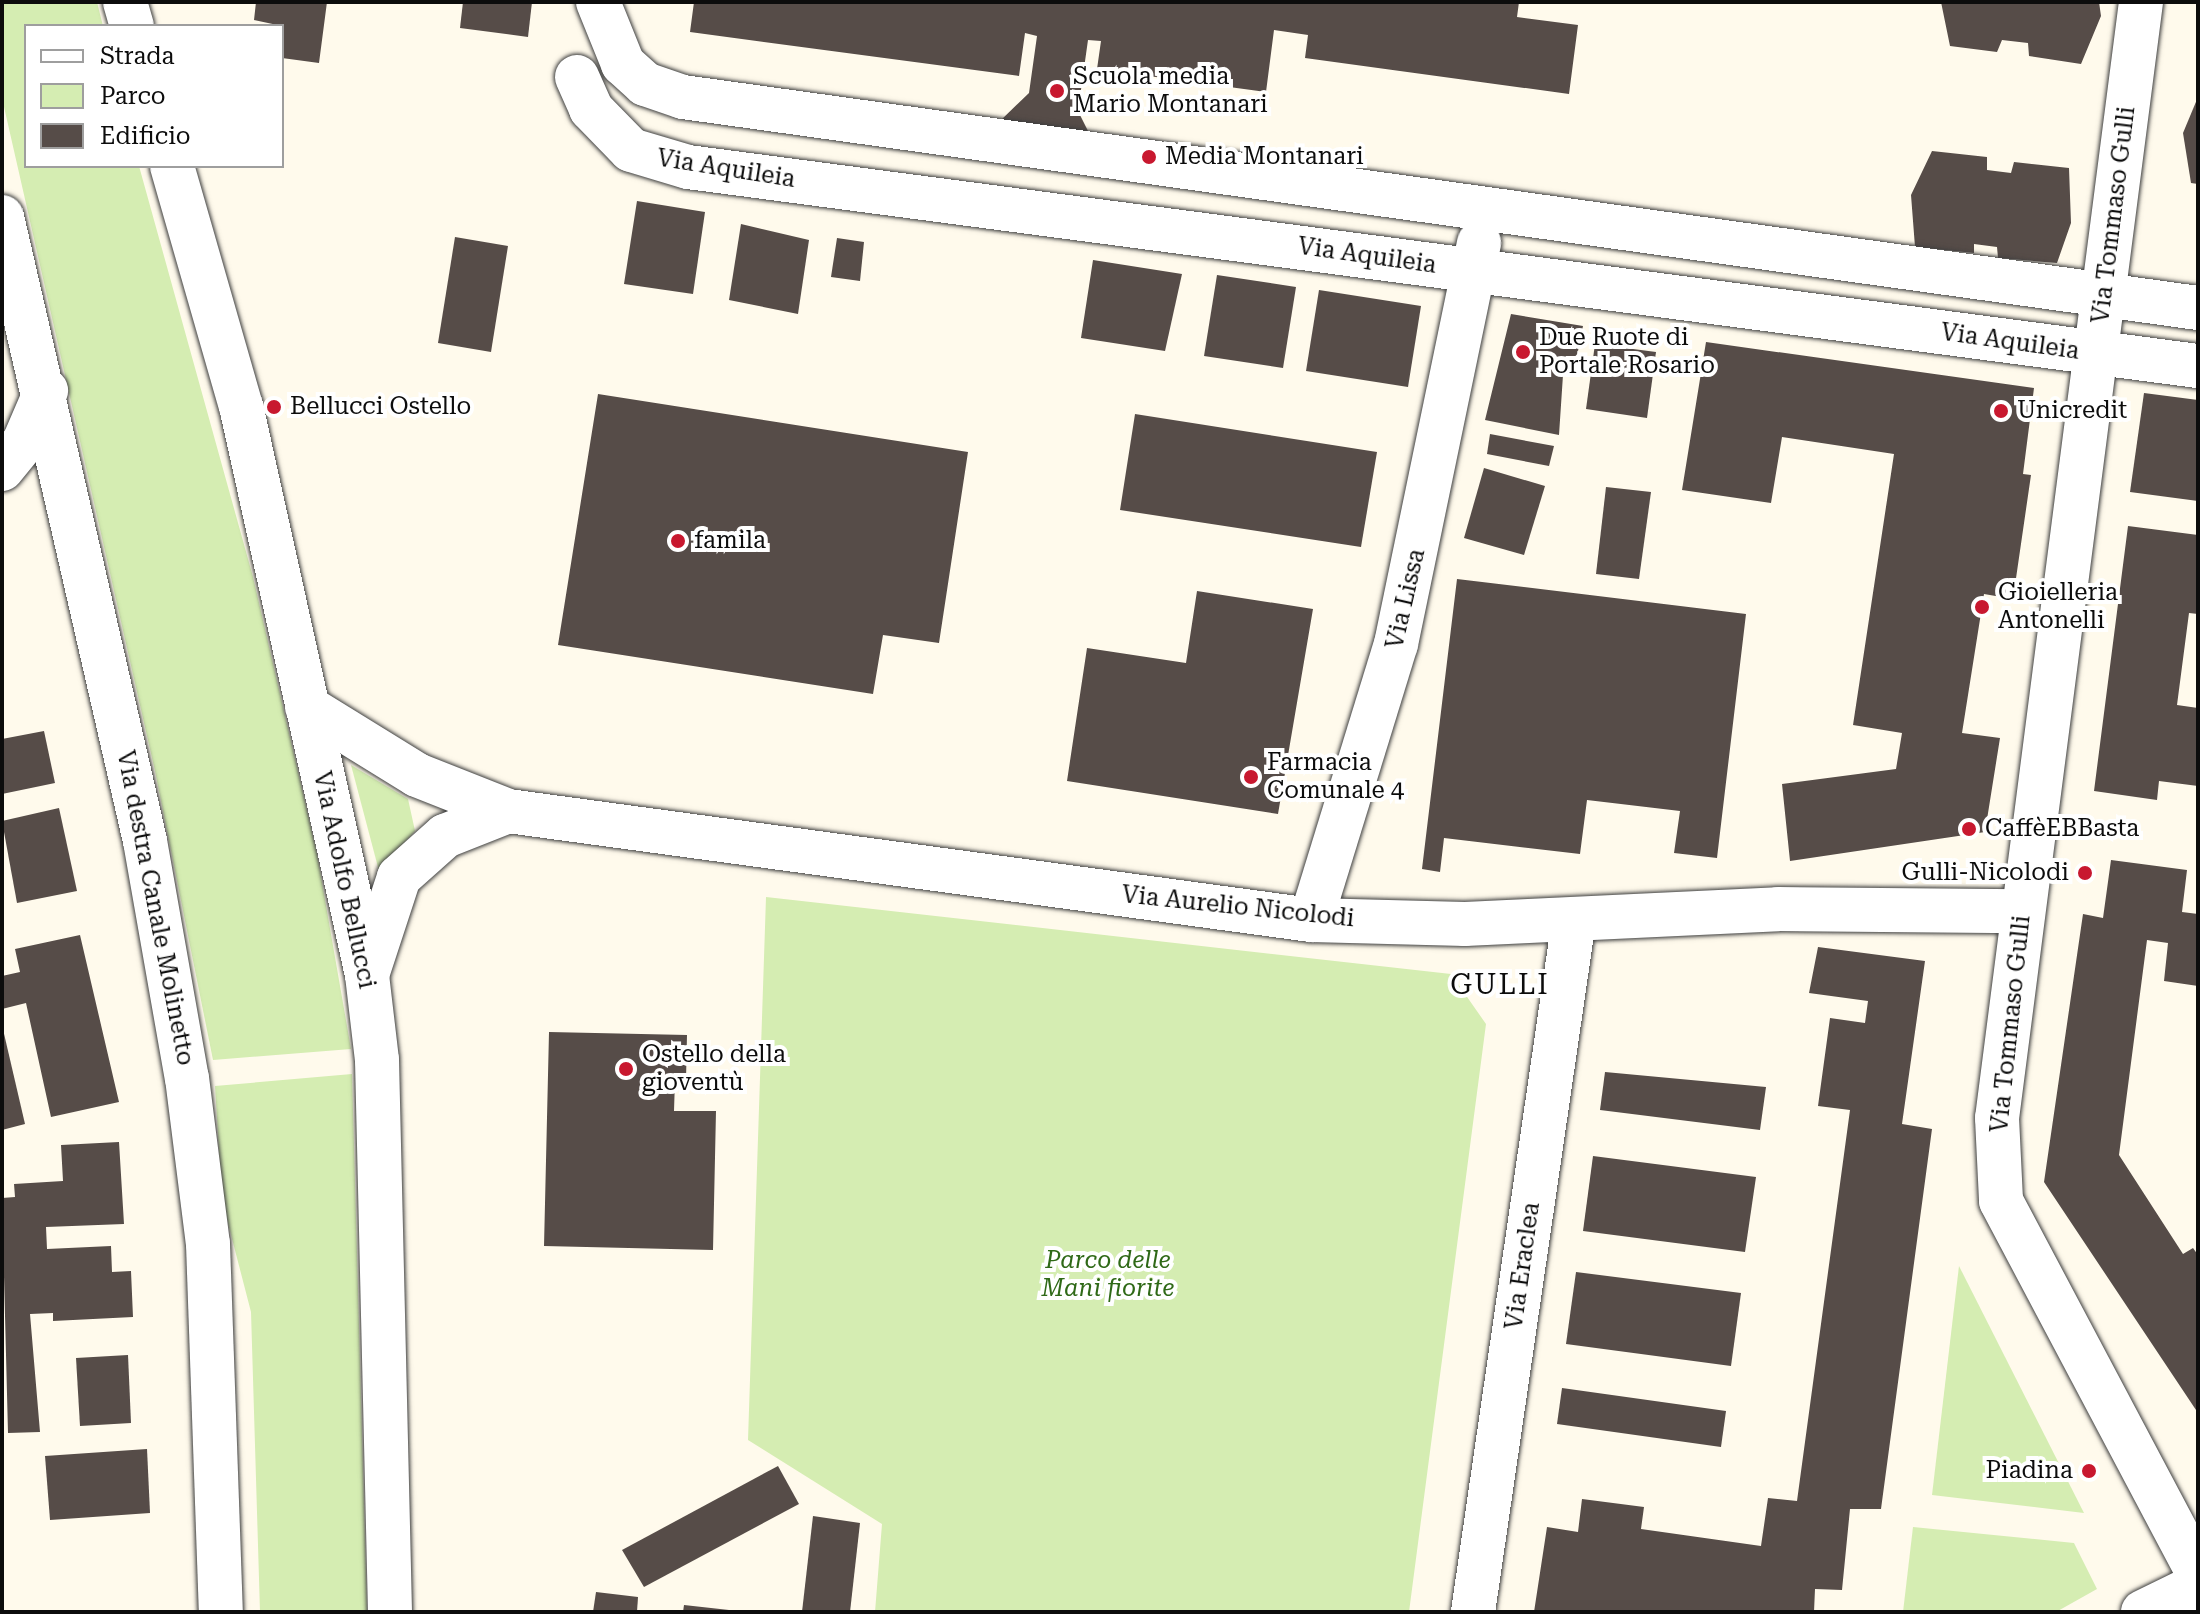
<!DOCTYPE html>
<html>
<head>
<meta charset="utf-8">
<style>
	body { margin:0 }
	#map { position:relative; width:2200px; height:1614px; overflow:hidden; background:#fffaec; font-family:"Roboto Serif",serif }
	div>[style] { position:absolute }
	.green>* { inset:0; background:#d5edb2 }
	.building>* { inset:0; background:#564c48 }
	.roads { filter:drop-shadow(0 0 2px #3f3f3f) drop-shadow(0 0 2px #3f3f3f) }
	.minor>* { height:44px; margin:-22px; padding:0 22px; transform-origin:22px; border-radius:22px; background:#fff }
	.tertiary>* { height:44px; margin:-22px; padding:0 22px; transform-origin:22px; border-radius:22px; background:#fff }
	.dots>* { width:22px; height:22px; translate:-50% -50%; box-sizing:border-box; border:4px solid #fff; border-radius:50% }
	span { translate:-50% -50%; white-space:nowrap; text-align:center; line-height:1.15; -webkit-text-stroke:8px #fff; paint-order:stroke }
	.poi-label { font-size:24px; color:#0c0c0c }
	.left { translate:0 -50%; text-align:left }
	.right { translate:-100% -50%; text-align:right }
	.street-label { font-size:24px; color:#0c0c0c }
	.park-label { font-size:24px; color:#2f6917; font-style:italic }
	.quarter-label { font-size:28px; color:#0c0c0c; letter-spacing:2px }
	.frame { position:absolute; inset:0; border:4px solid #0c0c0c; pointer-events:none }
	.legend { position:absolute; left:24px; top:24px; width:260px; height:144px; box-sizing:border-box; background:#fff; border:2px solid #9e9e9e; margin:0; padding:10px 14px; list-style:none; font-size:24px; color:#0c0c0c }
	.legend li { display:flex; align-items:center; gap:16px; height:40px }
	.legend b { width:40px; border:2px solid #9e9e9e }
</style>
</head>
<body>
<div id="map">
	<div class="green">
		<i style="clip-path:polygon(2px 2px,97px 2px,103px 26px,26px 26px,26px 166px,139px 166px,253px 577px,317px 854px,351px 1049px,213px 1060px,155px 771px,2px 98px)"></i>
		<i style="clip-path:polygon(351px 765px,408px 799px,415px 831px,379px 871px)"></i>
		<i style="clip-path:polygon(766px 897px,1451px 974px,1486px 1024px,1409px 1612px,875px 1612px,882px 1524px,748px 1440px)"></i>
		<i style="clip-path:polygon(352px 1074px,367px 1612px,260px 1612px,251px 1312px,222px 1200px,215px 1086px)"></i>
		<i style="clip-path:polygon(1959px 1266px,2084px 1513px,1932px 1495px)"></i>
		<i style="clip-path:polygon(1913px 1527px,2074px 1543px,2097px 1589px,2056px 1612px,1903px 1612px)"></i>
	</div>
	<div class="building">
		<i style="clip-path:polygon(256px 2px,327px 2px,319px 63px,282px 58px,282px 26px,254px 20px)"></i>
		<i style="clip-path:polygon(463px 2px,532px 2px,528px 37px,460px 28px)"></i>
		<i style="clip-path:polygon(694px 2px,1519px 2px,1517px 17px,1578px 25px,1569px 94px,1305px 58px,1308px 35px,1274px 30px,1266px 92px,1097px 69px,1101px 41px,1088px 40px,1078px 111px,1092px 139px,1000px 121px,1029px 93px,1037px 36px,1025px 33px,1019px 76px,690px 32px)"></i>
		<i style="clip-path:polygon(1941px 2px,2099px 2px,2101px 16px,2081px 64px,2029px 56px,2028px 43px,2002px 40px,1997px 52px,1950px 46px)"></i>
		<i style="clip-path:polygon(2198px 97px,2198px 184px,2191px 183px,2183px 133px)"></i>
		<i style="clip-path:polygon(1932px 151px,1987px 157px,1987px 170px,2011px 173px,2014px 162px,2069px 168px,2071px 223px,2057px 263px,1998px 258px,1997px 247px,1974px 244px,1974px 253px,1915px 247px,1911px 195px)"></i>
		<i style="clip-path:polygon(637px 201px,705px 212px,693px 294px,624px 284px)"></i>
		<i style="clip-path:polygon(741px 224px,809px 240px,798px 314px,729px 300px)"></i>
		<i style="clip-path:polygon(455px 237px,508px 246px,491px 352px,438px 343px)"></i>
		<i style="clip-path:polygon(837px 238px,864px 242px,860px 281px,831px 277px)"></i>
		<i style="clip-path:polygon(1093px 260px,1182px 274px,1165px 351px,1081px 338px)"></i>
		<i style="clip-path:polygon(1217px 275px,1296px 287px,1283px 368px,1204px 356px)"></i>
		<i style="clip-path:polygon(1319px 290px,1421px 306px,1408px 387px,1306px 371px)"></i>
		<i style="clip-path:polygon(1511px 314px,1583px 326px,1573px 376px,1563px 375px,1559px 435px,1485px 420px)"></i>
		<i style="clip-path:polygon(1706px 342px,2034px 388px,2023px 474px,2031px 475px,2013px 599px,1984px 594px,1962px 733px,2000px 738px,1985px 832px,1790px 861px,1782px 784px,1896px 769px,1902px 733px,1853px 725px,1894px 454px,1782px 437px,1771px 503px,1682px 490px)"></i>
		<i style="clip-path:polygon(1595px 344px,1656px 352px,1647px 418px,1586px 409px)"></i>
		<i style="clip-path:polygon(2144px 393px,2198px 400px,2198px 501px,2130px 492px)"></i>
		<i style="clip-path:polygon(598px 394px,968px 452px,939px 643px,883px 635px,873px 694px,558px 645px)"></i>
		<i style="clip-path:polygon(1135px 414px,1377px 452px,1361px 547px,1120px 510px)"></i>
		<i style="clip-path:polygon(1490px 434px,1554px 446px,1549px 466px,1487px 454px)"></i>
		<i style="clip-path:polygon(1484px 468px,1545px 486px,1524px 555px,1464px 538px)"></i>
		<i style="clip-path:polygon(1606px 487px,1651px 492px,1639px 579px,1596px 574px)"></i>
		<i style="clip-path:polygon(2128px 526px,2198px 535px,2198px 614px,2189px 613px,2177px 705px,2198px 708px,2198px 786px,2159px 781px,2157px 800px,2094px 791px)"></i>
		<i style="clip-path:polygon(1457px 579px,1746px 614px,1717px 858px,1674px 853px,1680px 811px,1587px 800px,1580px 854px,1444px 838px,1440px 872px,1422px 869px)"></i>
		<i style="clip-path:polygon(1197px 591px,1313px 609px,1278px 814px,1067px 781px,1087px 648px,1186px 663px)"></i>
		<i style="clip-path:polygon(44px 731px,55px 783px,2px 794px,2px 739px)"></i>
		<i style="clip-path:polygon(59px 808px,77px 891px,17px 903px,2px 821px)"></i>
		<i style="clip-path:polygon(2111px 860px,2187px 870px,2182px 912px,2198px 914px,2198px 986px,2164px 981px,2168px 943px,2147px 940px,2119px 1155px,2183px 1254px,2193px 1248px,2198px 1255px,2198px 1413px,2044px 1182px,2083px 914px,2103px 918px)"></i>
		<i style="clip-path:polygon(80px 935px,119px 1102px,51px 1117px,26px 1003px,2px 1009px,2px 976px,20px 972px,15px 949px)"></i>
		<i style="clip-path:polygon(1818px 947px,1925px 961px,1902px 1124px,1932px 1129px,1881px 1509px,1850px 1509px,1842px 1590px,1815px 1589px,1814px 1612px,1534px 1612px,1547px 1527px,1578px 1532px,1582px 1499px,1644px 1507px,1641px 1529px,1761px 1546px,1768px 1498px,1797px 1501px,1850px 1110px,1818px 1106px,1830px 1018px,1865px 1023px,1868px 1001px,1809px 993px)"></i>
		<i style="clip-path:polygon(2px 1025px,25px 1124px,2px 1130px)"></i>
		<i style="clip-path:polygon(549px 1032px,687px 1035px,686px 1080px,675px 1080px,674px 1111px,716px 1111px,713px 1250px,544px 1246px)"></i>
		<i style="clip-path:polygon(1605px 1072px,1766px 1087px,1760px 1130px,1600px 1110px)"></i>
		<i style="clip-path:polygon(119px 1142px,124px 1224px,46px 1227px,47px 1249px,111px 1246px,112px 1272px,131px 1271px,133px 1317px,53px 1321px,53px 1313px,30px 1314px,40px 1432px,8px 1433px,2px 1198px,15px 1197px,14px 1184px,63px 1181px,61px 1145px)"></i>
		<i style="clip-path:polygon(1593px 1156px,1756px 1177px,1745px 1252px,1583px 1231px)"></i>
		<i style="clip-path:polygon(1576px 1272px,1741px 1293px,1731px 1366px,1566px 1344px)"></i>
		<i style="clip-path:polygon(128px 1355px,131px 1423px,80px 1426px,76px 1358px)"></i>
		<i style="clip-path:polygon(1562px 1388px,1726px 1411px,1721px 1447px,1557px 1424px)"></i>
		<i style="clip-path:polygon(147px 1449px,150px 1513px,50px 1520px,45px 1456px)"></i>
		<i style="clip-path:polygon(778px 1466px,799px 1504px,644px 1587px,622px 1550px)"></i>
		<i style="clip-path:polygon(813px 1516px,860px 1523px,850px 1612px,802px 1612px)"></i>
		<i style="clip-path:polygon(596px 1592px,638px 1597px,637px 1612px,593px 1612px)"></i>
		<i style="clip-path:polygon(684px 1605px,729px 1610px,729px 1612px,683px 1612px)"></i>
	</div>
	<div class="roads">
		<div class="minor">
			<i style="left:598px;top:2px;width:67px;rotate:68deg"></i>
			<i style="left:623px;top:64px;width:30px;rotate:42deg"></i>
			<i style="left:645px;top:84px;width:40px;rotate:18.9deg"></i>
			<i style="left:683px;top:97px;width:1530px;rotate:7.93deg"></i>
			<i style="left:2141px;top:2px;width:1125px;rotate:97.35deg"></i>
			<i style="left:1997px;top:1118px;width:83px;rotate:87.2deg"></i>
			<i style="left:2001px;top:1201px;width:421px;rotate:62.1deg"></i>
			<i style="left:577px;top:77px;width:35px;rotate:66deg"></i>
			<i style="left:591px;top:109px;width:57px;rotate:45.7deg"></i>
			<i style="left:631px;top:150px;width:59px;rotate:16.6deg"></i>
			<i style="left:688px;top:167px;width:1523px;rotate:7.51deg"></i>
			<i style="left:2px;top:469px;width:35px;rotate:-51deg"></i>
			<i style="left:24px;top:442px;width:56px;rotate:-66.7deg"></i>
			<i style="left:307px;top:707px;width:129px;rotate:31.7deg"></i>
			<i style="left:417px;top:775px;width:98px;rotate:21.6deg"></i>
			<i style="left:508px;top:811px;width:810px;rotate:7.73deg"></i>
			<i style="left:1311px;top:920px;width:154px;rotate:1.5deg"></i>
			<i style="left:1465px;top:924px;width:313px;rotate:-2.7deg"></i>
			<i style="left:1778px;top:909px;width:244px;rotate:0.5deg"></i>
			<i style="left:1311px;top:920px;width:289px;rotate:-72.9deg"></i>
			<i style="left:1396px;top:644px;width:410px;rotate:-78.3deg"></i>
			<i style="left:367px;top:975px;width:103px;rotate:-71.9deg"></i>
			<i style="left:399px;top:877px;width:62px;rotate:-41.7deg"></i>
			<i style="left:445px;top:836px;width:68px;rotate:-21.6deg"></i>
			<i style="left:1473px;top:1612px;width:699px;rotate:-81.7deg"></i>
			<i style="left:2143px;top:1612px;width:61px;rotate:-26.1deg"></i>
		</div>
		<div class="tertiary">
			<i style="left:125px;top:2px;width:25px;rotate:74deg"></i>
			<i style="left:172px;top:166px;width:250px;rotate:74deg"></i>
			<i style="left:241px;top:406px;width:583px;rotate:77.51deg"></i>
			<i style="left:367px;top:975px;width:86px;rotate:83.3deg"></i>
			<i style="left:377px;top:1060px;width:552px;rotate:88.65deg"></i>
			<i style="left:2px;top:217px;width:640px;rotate:77.09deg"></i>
			<i style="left:145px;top:841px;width:241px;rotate:80deg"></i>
			<i style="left:187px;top:1078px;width:167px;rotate:82.8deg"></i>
			<i style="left:208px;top:1244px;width:368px;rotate:88deg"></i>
		</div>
	</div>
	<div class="dots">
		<i style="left:1057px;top:91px;background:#c8182f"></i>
		<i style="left:1149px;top:157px;background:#c8182f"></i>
		<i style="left:1523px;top:352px;background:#c8182f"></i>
		<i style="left:274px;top:407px;background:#c8182f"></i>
		<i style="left:2001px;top:411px;background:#c8182f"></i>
		<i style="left:678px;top:541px;background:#c8182f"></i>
		<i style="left:1982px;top:607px;background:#c8182f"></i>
		<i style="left:1251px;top:777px;background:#c8182f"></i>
		<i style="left:1969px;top:829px;background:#c8182f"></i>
		<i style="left:2085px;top:873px;background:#c8182f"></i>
		<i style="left:626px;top:1069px;background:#c8182f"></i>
		<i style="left:2089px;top:1471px;background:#c8182f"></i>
	</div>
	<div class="poi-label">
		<span class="left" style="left:1073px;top:91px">Scuola media<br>Mario Montanari</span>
		<span class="left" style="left:1165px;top:157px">Media Montanari</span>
		<span class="left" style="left:1539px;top:352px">Due Ruote di<br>Portale Rosario</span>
		<span class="left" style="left:290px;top:407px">Bellucci Ostello</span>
		<span class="left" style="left:2017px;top:411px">Unicredit</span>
		<span class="left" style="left:694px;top:541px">famila</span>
		<span class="left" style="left:1998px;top:607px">Gioielleria<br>Antonelli</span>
		<span class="left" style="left:1267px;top:777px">Farmacia<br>Comunale 4</span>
		<span class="left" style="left:1985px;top:829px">CaffèEBBasta</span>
		<span class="right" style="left:2069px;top:873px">Gulli-Nicolodi</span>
		<span class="left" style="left:642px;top:1069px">Ostello della<br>gioventù</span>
		<span class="right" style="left:2073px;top:1471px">Piadina</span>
	</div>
	<div class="street-label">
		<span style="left:726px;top:169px;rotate:9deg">Via Aquileia</span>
		<span style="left:2114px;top:215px;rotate:-83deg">Via Tommaso Gulli</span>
		<span style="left:1367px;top:256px;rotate:8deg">Via Aquileia</span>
		<span style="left:2010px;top:342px;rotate:8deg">Via Aquileia</span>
		<span style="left:1406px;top:599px;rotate:-77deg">Via Lissa</span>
		<span style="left:344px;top:880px;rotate:78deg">Via Adolfo Bellucci</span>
		<span style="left:1238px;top:907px;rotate:6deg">Via Aurelio Nicolodi</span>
		<span style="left:155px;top:908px;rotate:79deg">Via destra Canale Molinetto</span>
		<span style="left:2011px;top:1024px;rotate:-84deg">Via Tommaso Gulli</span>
		<span style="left:1523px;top:1266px;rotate:-82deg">Via Eraclea</span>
	</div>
	<div class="park-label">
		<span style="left:1108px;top:1275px">Parco delle<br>Mani fiorite</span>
	</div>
	<div class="quarter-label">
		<span style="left:1500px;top:985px">GULLI</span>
	</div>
	<div class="frame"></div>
	<ul class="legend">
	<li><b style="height:10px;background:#fff"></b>Strada</li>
	<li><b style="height:22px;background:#d5edb2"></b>Parco</li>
	<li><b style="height:22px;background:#564c48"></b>Edificio</li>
	</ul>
</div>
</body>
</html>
